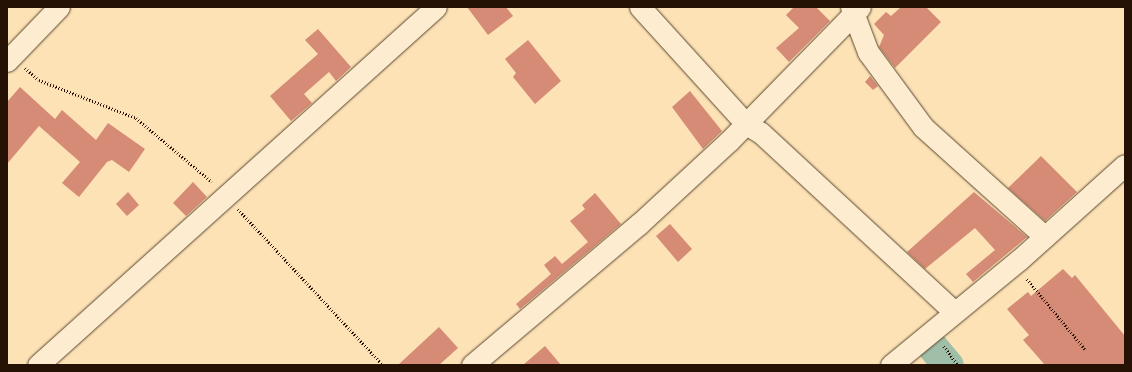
<!DOCTYPE html>
<html>
<head>
<meta charset="utf-8">
<style>
	body { margin:0 }
	#map { position:relative; width:1132px; height:372px; overflow:hidden; background:#fce2b5; font-family:"IM FELL DW Pica",serif }
	div>[style] { position:absolute }
	.river>* { height:31px; margin:-15.5px; padding:0 15.5px; transform-origin:15.5px; border-radius:15.5px; background:#a0bfa9 }
	.building>* { inset:0; background:#d58b75 }
	.path>* { height:2.5px; margin-top:-1.25px; transform-origin:0; background:repeating-linear-gradient(90deg,#251204 0 1px,transparent 0 3px) }
	.roads { filter:drop-shadow(0 0 1px #5b4630) drop-shadow(0 0 1px #5b4630) }
	.minor>* { height:21px; margin:-10.5px; padding:0 10.5px; transform-origin:10.5px; border-radius:10.5px; background:#fdeccf }
	span { translate:-50% -50%; white-space:nowrap; text-align:center; line-height:1.15; -webkit-text-stroke:3px #fdeccf; paint-order:stroke }
	.frame { position:absolute; inset:0; border:8px solid #251204; pointer-events:none }
</style>
</head>
<body>
<div id="map">
	<div class="river">
		<i style="left:931px;top:345px;width:26px;rotate:50deg"></i>
	</div>
	<div class="building">
		<i style="clip-path:polygon(467px 7px,506px 7px,513px 16px,488px 35px)"></i>
		<i style="clip-path:polygon(794px 7px,816px 7px,830px 21px,789px 62px,776px 48px,799px 28px,786px 15px)"></i>
		<i style="clip-path:polygon(901px 7px,926px 7px,941px 22px,895px 68px,879px 47px,884px 35px,874px 24px,886px 12px,891px 16px)"></i>
		<i style="clip-path:polygon(318px 29px,351px 67px,336px 81px,329px 72px,304px 94px,312px 103px,291px 121px,270px 96px,318px 54px,305px 40px)"></i>
		<i style="clip-path:polygon(528px 40px,561px 81px,535px 104px,513px 77px,516px 73px,505px 59px)"></i>
		<i style="clip-path:polygon(870px 76px,878px 86px,873px 90px,865px 82px)"></i>
		<i style="clip-path:polygon(20px 87px,55px 119px,62px 110px,96px 140px,108px 123px,145px 149px,129px 172px,112px 160px,107px 162px,79px 197px,62px 183px,80px 162px,39px 126px,7px 164px,7px 102px)"></i>
		<i style="clip-path:polygon(690px 91px,722px 131px,703px 149px,672px 107px)"></i>
		<i style="clip-path:polygon(1041px 156px,1077px 192px,1045px 221px,1008px 188px)"></i>
		<i style="clip-path:polygon(193px 182px,207px 197px,186px 216px,173px 203px)"></i>
		<i style="clip-path:polygon(128px 192px,139px 205px,127px 216px,116px 204px)"></i>
		<i style="clip-path:polygon(974px 192px,1027px 237px,973px 282px,966px 274px,995px 250px,975px 228px,925px 269px,907px 252px)"></i>
		<i style="clip-path:polygon(595px 193px,621px 224px,520px 309px,516px 304px,551px 274px,544px 265px,555px 256px,562px 264px,588px 242px,570px 221px,585px 209px,582px 205px)"></i>
		<i style="clip-path:polygon(670px 224px,692px 249px,678px 262px,656px 236px)"></i>
		<i style="clip-path:polygon(1063px 269px,1072px 278px,1075px 275px,1125px 336px,1125px 365px,1045px 365px,1023px 340px,1029px 335px,1007px 309px,1028px 292px,1031px 296px)"></i>
		<i style="clip-path:polygon(439px 327px,458px 348px,439px 365px,398px 365px)"></i>
		<i style="clip-path:polygon(545px 346px,561px 365px,523px 365px)"></i>
	</div>
	<div class="path">
		<i style="left:25px;top:68px;width:18px;rotate:41deg"></i>
		<i style="left:39px;top:80px;width:104px;rotate:21.4deg"></i>
		<i style="left:136px;top:118px;width:99px;rotate:40.1deg"></i>
		<i style="left:238px;top:209px;width:213px;rotate:47.1deg"></i>
		<i style="left:1027px;top:279px;width:91px;rotate:50.4deg"></i>
		<i style="left:944px;top:346px;width:24px;rotate:54deg"></i>
	</div>
	<div class="roads">
		<div class="minor">
			<i style="left:640px;top:7px;width:158px;rotate:47.8deg"></i>
			<i style="left:746px;top:124px;width:17px;rotate:31deg"></i>
			<i style="left:761px;top:133px;width:263px;rotate:42.8deg"></i>
			<i style="left:851px;top:7px;width:48px;rotate:69.3deg"></i>
			<i style="left:868px;top:52px;width:93px;rotate:53.7deg"></i>
			<i style="left:923px;top:127px;width:164px;rotate:42deg"></i>
			<i style="left:7px;top:61px;width:75px;rotate:-46.1deg"></i>
			<i style="left:38px;top:365px;width:535px;rotate:-41.97deg"></i>
			<i style="left:472px;top:365px;width:219px;rotate:-40.2deg"></i>
			<i style="left:639px;top:224px;width:122px;rotate:-42.7deg"></i>
			<i style="left:729px;top:141px;width:187px;rotate:-45.6deg"></i>
			<i style="left:891px;top:365px;width:166px;rotate:-39.4deg"></i>
			<i style="left:1019px;top:260px;width:142px;rotate:-41.9deg"></i>
		</div>
	</div>
	<div class="frame"></div>
</div>
</body>
</html>
